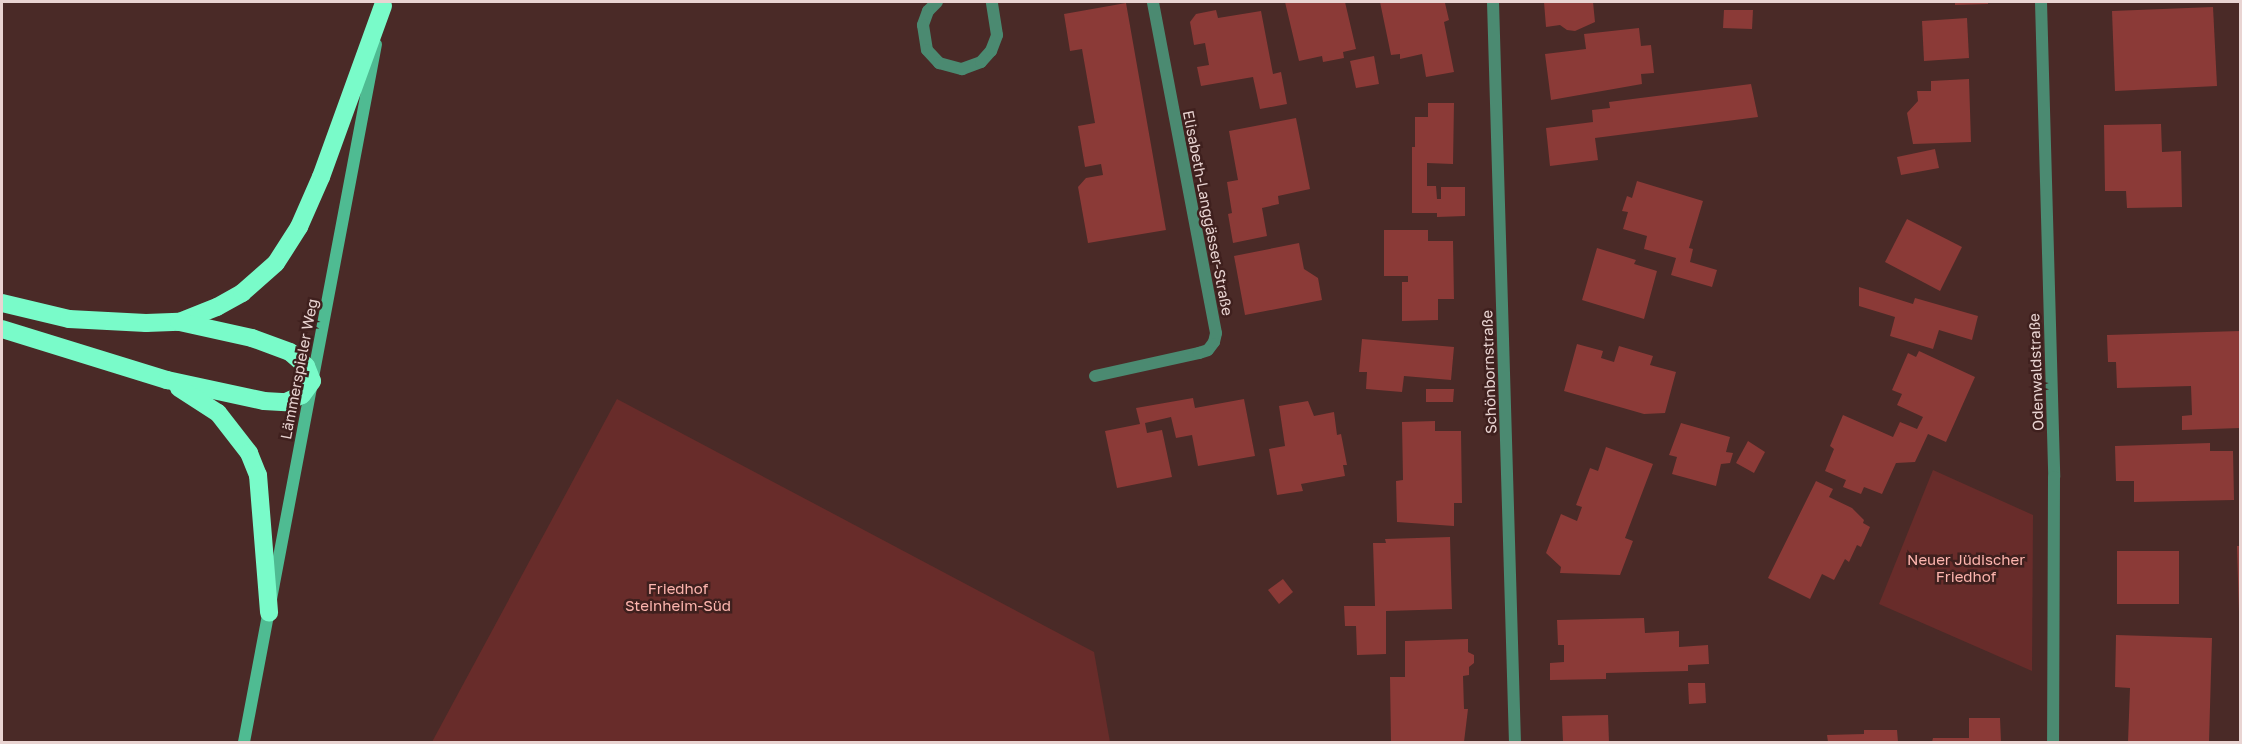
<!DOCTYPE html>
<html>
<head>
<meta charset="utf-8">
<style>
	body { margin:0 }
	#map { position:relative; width:2242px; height:744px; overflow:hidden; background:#4a2a27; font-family:"Golos Text",sans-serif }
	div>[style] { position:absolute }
	.green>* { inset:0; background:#682c2a }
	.building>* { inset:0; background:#8b3a37 }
	.street>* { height:12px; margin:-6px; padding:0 6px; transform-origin:6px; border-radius:6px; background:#4b8a71 }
	.secondary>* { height:12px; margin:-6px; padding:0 6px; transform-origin:6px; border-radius:6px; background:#4fbb92 }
	.highway>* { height:18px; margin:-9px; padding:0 9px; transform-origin:9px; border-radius:9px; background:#79fbc9 }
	span { translate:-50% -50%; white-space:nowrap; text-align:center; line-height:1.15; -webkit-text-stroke:5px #3f201e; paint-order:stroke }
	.street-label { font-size:15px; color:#e9d4d2 }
	.park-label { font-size:15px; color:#fdb5ae }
	.frame { position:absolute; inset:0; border:3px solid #e9d4d2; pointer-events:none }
</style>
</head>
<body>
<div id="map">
	<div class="green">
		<i style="clip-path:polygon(617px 399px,1094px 652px,1110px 742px,432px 742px)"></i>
		<i style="clip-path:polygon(1933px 470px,2033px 515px,2032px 671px,1879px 604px)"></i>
	</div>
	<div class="building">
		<i style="clip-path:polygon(1285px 2px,1345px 2px,1356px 49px,1343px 52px,1344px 58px,1323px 62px,1322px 56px,1299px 61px)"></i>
		<i style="clip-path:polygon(1380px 2px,1445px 3px,1449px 20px,1444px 22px,1454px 72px,1426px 77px,1422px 54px,1400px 59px,1400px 54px,1391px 55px)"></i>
		<i style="clip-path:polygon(1544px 2px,1593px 2px,1595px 22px,1575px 31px,1567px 30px,1560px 25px,1546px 27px)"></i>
		<i style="clip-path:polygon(1955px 2px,1988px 2px,1988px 4px,1955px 5px)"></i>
		<i style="clip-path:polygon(1126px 3px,1166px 230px,1088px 243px,1078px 187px,1086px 178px,1103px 175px,1101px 164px,1085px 167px,1078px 126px,1095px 123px,1082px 49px,1070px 51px,1064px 14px)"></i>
		<i style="clip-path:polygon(2213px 7px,2217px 86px,2115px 91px,2112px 11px)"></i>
		<i style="clip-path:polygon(1216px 10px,1218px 18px,1261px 11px,1273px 74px,1281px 72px,1287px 104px,1260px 109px,1253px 77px,1201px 86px,1197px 67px,1209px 65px,1205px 43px,1194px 45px,1190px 22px,1196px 14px)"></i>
		<i style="clip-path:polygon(1724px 10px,1753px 10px,1752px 29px,1723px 28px)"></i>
		<i style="clip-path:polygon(1967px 18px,1969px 58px,1924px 61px,1922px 21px)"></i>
		<i style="clip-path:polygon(1639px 28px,1641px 46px,1651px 45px,1654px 73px,1641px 74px,1642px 84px,1551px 100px,1545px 54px,1586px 49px,1584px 34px)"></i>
		<i style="clip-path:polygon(1374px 56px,1379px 84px,1356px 88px,1350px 61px)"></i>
		<i style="clip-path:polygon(1969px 79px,1971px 142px,1913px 144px,1907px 113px,1918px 101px,1917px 91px,1931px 91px,1931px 81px)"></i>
		<i style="clip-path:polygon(1751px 84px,1758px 117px,1595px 138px,1598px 160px,1550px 166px,1546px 128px,1593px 122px,1592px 110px,1610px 108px,1609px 102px)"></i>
		<i style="clip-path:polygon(1428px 103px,1454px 103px,1453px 164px,1427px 163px,1427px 186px,1436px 186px,1437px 199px,1441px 199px,1441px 187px,1465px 187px,1465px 216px,1437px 217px,1437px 213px,1412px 213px,1412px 147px,1415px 147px,1415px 117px,1428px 117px)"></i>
		<i style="clip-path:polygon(1296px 118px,1310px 189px,1278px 196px,1279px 204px,1262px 208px,1267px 236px,1233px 243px,1228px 214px,1232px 213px,1227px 182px,1238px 180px,1229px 131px)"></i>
		<i style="clip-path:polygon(2161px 124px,2162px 152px,2181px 151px,2182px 207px,2127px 208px,2126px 191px,2105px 191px,2104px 125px)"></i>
		<i style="clip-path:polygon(1935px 149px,1939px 168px,1901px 175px,1897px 157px)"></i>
		<i style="clip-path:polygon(1637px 181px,1703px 201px,1689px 248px,1693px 249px,1690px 262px,1717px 270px,1712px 287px,1671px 275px,1676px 258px,1644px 249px,1647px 236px,1623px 229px,1628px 212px,1622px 211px,1627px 196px,1632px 198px)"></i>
		<i style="clip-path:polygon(1907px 219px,1962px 247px,1940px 291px,1885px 262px)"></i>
		<i style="clip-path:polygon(1384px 230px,1428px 230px,1428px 241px,1453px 241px,1454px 299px,1438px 299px,1438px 320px,1402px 321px,1402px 282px,1408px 282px,1408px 276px,1384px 276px)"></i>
		<i style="clip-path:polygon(1299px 243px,1304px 269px,1318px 278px,1322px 300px,1245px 315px,1234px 256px)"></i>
		<i style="clip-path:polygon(1597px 248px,1636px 260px,1634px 264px,1657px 271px,1644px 319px,1582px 300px)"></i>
		<i style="clip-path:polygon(1859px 287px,1913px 304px,1915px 298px,1978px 316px,1972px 340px,1939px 330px,1933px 349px,1890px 336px,1895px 317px,1859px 306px)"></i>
		<i style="clip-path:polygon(2240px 331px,2240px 428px,2182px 430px,2182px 416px,2192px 415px,2191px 386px,2117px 388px,2116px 362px,2108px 362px,2107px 335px)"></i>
		<i style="clip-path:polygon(1362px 339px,1454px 347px,1451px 380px,1404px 376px,1402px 392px,1366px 389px,1367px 372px,1359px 372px)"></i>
		<i style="clip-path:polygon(1577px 344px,1603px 351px,1601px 358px,1614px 362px,1619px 346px,1653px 356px,1650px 365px,1676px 372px,1665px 413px,1644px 414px,1564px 391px)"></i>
		<i style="clip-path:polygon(1919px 351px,1975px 377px,1946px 442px,1928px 434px,1915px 462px,1896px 463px,1882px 494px,1864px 487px,1861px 494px,1843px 487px,1846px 480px,1825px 471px,1834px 449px,1830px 446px,1843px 415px,1893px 437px,1900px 422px,1917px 429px,1923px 417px,1897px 405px,1902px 394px,1892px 390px,1908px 353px,1916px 357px)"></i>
		<i style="clip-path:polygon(1426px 389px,1454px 389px,1453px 402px,1426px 402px)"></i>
		<i style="clip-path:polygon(1193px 398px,1195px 408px,1244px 399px,1255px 456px,1198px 466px,1192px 435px,1176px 438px,1171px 417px,1145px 423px,1147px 433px,1162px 430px,1172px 477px,1117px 488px,1105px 431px,1140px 424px,1136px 408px)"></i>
		<i style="clip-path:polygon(1308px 401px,1314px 416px,1334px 412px,1337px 435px,1341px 434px,1347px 465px,1343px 465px,1345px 476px,1301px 484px,1303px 491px,1277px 495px,1269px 449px,1285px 446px,1279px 406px)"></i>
		<i style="clip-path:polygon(1435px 421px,1435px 431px,1461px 431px,1462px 503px,1454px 503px,1454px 526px,1397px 522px,1396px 481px,1403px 480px,1402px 422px)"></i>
		<i style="clip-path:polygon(1681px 423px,1730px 437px,1726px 452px,1733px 453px,1730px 463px,1721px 464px,1716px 486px,1672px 474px,1677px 457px,1669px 455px)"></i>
		<i style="clip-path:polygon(1748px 441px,1765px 452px,1754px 473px,1736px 463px)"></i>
		<i style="clip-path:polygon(2210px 443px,2210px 451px,2233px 451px,2234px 500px,2134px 502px,2134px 481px,2116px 481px,2115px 446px)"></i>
		<i style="clip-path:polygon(1606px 447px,1653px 464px,1625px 538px,1633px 541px,1620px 575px,1560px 573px,1561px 567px,1546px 553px,1561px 514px,1577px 521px,1582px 507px,1576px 505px,1590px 468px,1598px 471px)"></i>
		<i style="clip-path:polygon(1816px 481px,1833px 489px,1829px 497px,1852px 508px,1864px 520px,1863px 523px,1870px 527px,1861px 547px,1857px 545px,1849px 562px,1845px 559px,1834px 580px,1822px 574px,1810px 599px,1768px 578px)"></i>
		<i style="clip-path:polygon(1450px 537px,1452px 609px,1386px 611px,1386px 654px,1357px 655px,1356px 626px,1345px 626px,1344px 606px,1375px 606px,1373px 543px,1386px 543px,1385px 539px)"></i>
		<i style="clip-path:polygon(2237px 546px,2240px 546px,2240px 613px,2239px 613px)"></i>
		<i style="clip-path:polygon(2117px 551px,2179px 551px,2179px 604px,2117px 604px)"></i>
		<i style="clip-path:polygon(1283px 579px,1293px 592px,1279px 604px,1268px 590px)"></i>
		<i style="clip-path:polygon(1644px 618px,1645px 633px,1679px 631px,1679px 647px,1708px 645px,1709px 664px,1688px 665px,1688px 671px,1606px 673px,1606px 679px,1550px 680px,1550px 663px,1564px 662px,1564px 645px,1558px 645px,1557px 620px)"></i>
		<i style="clip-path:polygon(2116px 635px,2212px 638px,2209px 742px,2128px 742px,2130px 688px,2115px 687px)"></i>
		<i style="clip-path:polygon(1468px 639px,1468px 652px,1474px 655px,1474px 663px,1469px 667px,1469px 675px,1463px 676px,1464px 709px,1468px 709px,1464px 742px,1391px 742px,1390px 677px,1405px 677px,1405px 641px)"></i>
		<i style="clip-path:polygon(1688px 683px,1705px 683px,1706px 703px,1689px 704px)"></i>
		<i style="clip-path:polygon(1608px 715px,1609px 742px,1563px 742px,1562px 716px)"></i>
		<i style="clip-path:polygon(1969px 718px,2000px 718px,2001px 742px,1932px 742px,1933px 738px,1969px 738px)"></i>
		<i style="clip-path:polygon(1864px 730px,1897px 730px,1898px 742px,1828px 742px,1827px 735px,1864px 734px)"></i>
	</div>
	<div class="street">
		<i style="left:937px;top:2px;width:13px;rotate:135deg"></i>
		<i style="left:928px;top:11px;width:15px;rotate:110deg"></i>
		<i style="left:923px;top:25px;width:25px;rotate:81deg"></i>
		<i style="left:927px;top:50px;width:18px;rotate:47deg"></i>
		<i style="left:939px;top:63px;width:24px;rotate:15deg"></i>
		<i style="left:962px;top:69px;width:20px;rotate:-20deg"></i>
		<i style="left:981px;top:62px;width:15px;rotate:-48deg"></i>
		<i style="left:991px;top:51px;width:17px;rotate:-69deg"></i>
		<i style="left:997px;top:35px;width:33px;rotate:-99deg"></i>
		<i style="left:1493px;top:2px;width:740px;rotate:88.3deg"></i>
		<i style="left:2041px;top:2px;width:475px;rotate:88.4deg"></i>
		<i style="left:2054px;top:477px;width:265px;rotate:90.2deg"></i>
		<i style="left:1095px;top:376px;width:107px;rotate:-12.5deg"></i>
		<i style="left:1199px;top:353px;width:9px;rotate:-18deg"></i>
		<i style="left:1208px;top:350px;width:10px;rotate:-53deg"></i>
		<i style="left:1214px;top:342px;width:9px;rotate:-77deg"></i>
		<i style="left:1216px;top:333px;width:337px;rotate:-100.8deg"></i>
	</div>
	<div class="secondary">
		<i style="left:244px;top:742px;width:710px;rotate:-79.29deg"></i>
	</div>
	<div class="highway">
		<i style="left:2px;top:303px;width:69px;rotate:13.4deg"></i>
		<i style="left:69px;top:319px;width:77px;rotate:3deg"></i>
		<i style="left:146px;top:323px;width:33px;rotate:-2deg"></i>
		<i style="left:179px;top:322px;width:41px;rotate:-21.5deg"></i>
		<i style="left:217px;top:307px;width:29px;rotate:-29deg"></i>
		<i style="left:242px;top:293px;width:45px;rotate:-41.4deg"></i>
		<i style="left:276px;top:263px;width:43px;rotate:-57.4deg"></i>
		<i style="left:299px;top:227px;width:55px;rotate:-66.3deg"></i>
		<i style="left:321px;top:177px;width:182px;rotate:-70.1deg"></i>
		<i style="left:2px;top:329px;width:173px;rotate:17.2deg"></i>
		<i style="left:167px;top:380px;width:99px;rotate:12.2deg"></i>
		<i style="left:264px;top:401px;width:22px;rotate:3deg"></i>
		<i style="left:286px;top:402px;width:17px;rotate:-24deg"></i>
		<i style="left:302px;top:395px;width:17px;rotate:-54deg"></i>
		<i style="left:312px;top:381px;width:16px;rotate:-112deg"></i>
		<i style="left:306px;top:366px;width:21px;rotate:-139deg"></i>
		<i style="left:290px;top:352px;width:40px;rotate:-159.8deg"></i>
		<i style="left:252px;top:338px;width:74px;rotate:-167.5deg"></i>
		<i style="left:179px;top:388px;width:46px;rotate:32.7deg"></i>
		<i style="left:218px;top:413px;width:51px;rotate:52.2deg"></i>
		<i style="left:249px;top:453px;width:24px;rotate:68deg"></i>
		<i style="left:258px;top:475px;width:138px;rotate:85.4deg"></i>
	</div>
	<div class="street-label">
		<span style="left:1208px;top:213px;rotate:79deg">Elisabeth-Langgässer-Straße</span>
		<span style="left:299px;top:369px;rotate:-79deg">Lämmerspieler Weg</span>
		<span style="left:1489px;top:372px;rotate:-92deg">Schönbornstraße</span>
		<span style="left:2036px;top:372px;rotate:-92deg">Odenwaldstraße</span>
	</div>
	<div class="park-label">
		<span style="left:1966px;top:568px">Neuer Jüdischer<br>Friedhof</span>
		<span style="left:678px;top:597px">Friedhof<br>Steinheim-Süd</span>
	</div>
	<div class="frame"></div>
</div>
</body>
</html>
